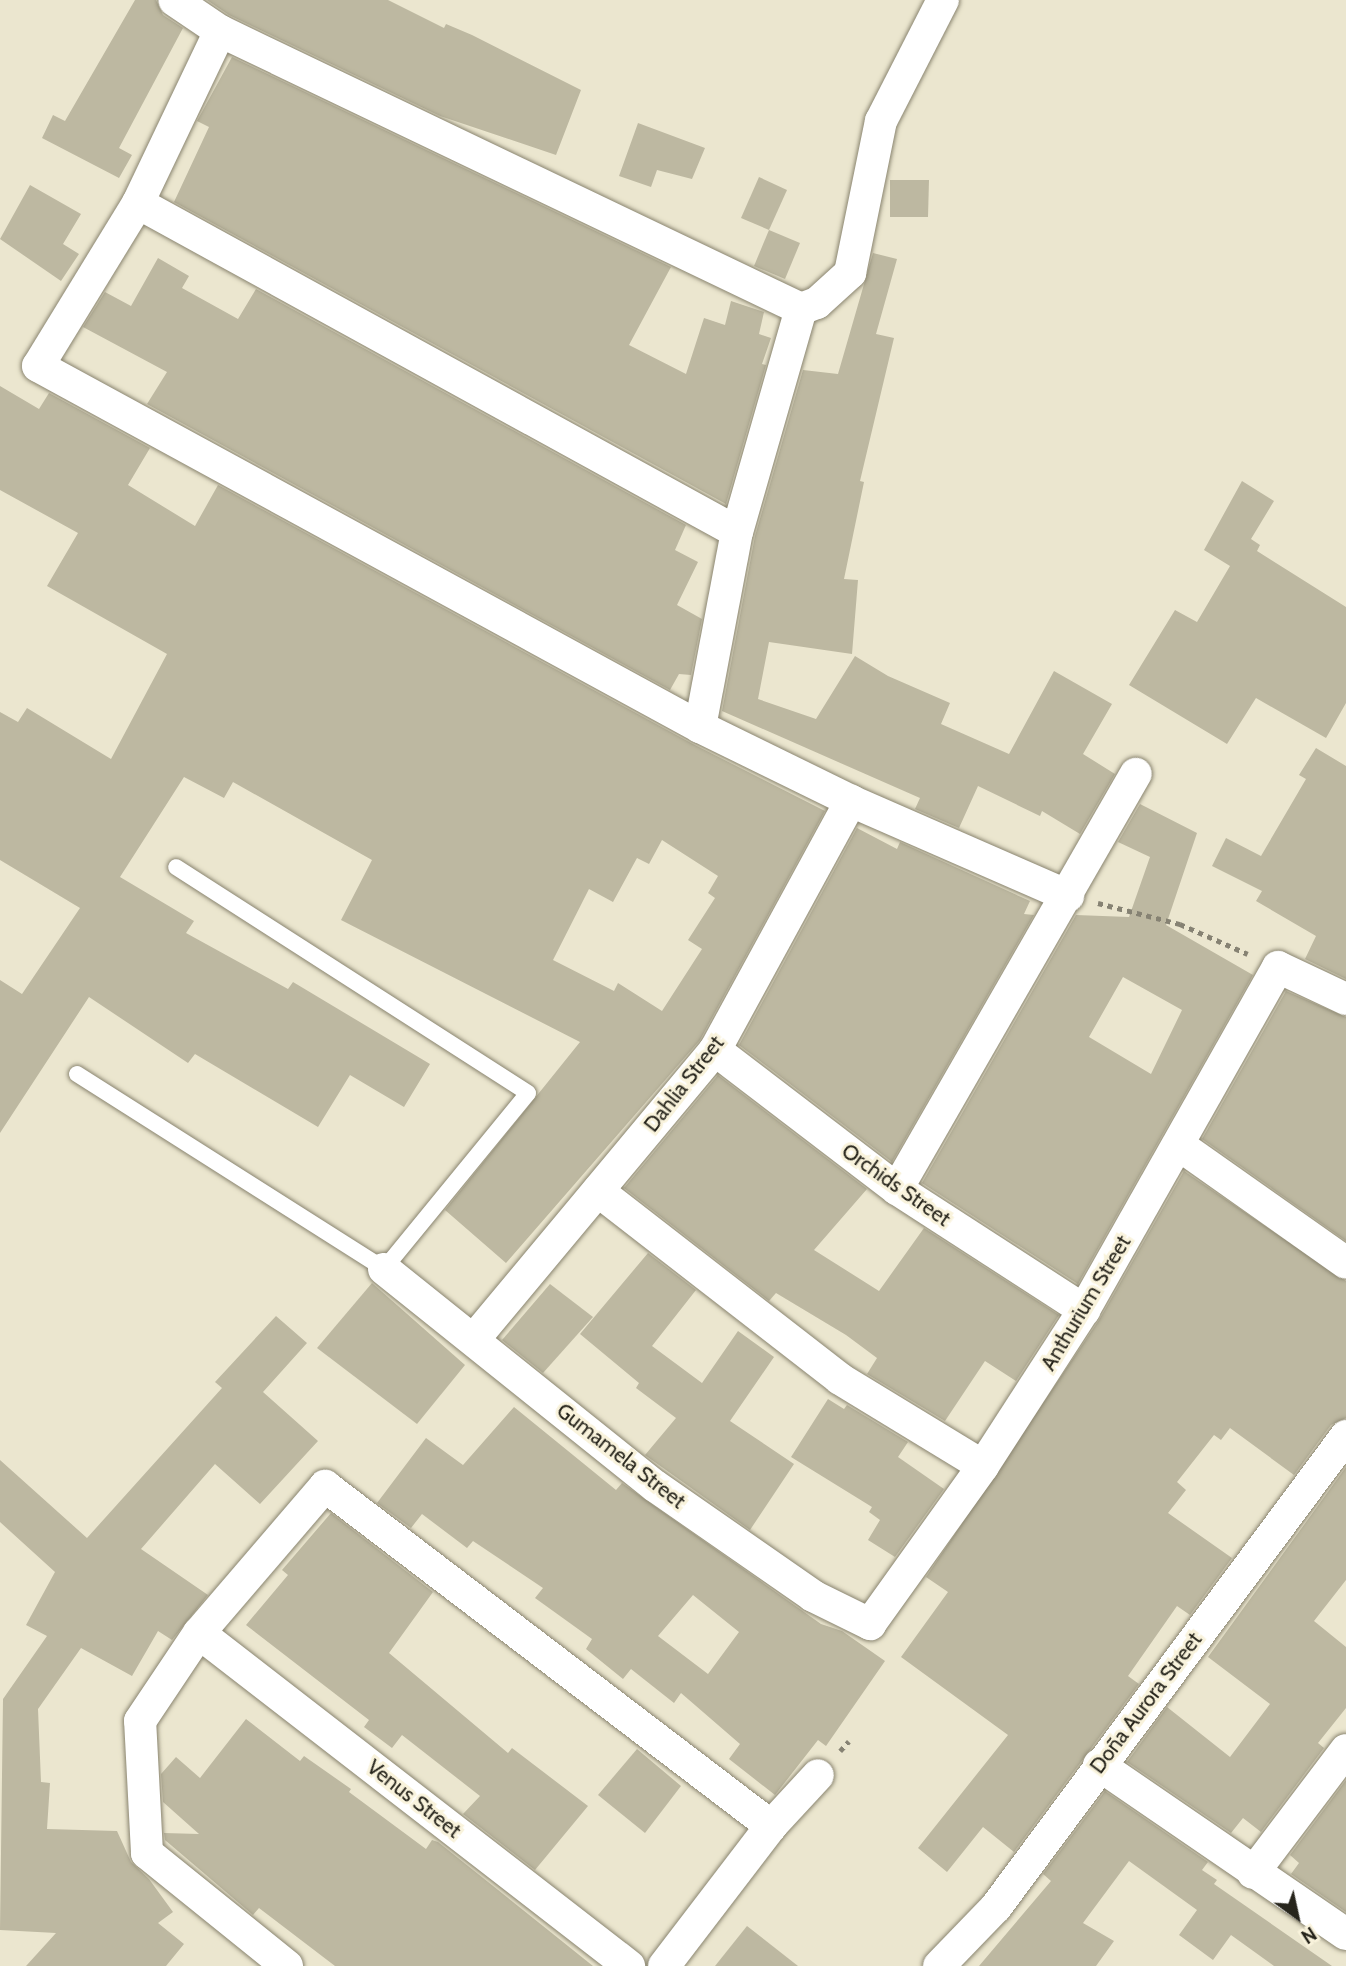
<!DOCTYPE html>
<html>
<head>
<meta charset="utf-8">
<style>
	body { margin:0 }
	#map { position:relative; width:1346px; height:1966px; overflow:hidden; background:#ebe6cf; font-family:Cabin,sans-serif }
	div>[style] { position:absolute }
	.building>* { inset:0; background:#bdb8a1 }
	.path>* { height:4.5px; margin-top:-2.25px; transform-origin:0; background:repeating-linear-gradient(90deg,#868273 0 5px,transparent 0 10px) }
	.roads { filter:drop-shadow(0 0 2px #89846f) drop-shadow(0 0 2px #89846f) }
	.lane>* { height:16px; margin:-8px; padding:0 8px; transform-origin:8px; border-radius:8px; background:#fff }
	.street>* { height:32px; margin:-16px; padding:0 16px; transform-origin:16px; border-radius:16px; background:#fff }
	span { translate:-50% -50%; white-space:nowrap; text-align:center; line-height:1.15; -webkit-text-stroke:6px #f9f3dc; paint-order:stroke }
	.street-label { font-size:21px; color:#27251c }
	.north { position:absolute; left:1262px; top:1882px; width:70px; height:70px; -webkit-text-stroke:5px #f9f3dc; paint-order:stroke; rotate:147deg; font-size:19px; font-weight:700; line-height:28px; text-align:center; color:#27251c }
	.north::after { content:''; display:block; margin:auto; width:24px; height:32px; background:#27251c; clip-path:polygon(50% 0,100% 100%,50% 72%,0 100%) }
</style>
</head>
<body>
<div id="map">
	<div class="building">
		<i style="clip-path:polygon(135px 0,156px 0,163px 15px,183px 28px,119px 148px,132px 155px,119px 178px,42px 138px,53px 115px,65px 121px)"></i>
		<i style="clip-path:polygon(207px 0,388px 0,444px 28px,446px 24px,472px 35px,581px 90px,556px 155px,440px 116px,229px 15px)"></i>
		<i style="clip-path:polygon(232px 57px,671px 267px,629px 345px,686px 374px,704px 318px,725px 325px,731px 301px,764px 312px,759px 334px,771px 338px,762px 364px,766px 365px,726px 504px,174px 202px,209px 127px,197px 121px)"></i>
		<i style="clip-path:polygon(638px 123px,705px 148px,692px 179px,657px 170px,651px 187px,619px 176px)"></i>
		<i style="clip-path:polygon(759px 177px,787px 190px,769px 230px,741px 218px)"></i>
		<i style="clip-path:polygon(890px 180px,929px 180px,928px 217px,890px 217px)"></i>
		<i style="clip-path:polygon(30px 185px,81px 214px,63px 244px,79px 254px,61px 281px,0 239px)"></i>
		<i style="clip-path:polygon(769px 230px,800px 243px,785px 279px,754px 266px)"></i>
		<i style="clip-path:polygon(873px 253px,897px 259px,876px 334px,894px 338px,860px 481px,864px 482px,844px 579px,858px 580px,852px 654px,769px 642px,758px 699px,816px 719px,855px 656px,888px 676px,950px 703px,941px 724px,1009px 754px,1054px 671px,1112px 704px,1083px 754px,1115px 774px,1080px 834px,1042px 811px,1040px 816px,978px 786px,959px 828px,915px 809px,920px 798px,722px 711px,755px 536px,803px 370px,838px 374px)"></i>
		<i style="clip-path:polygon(158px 258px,189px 276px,182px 288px,238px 319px,256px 289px,686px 525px,675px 550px,698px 562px,677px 605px,702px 619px,691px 675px,679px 674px,670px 690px,147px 404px,167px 372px,83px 327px,105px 292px,131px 306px)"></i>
		<i style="clip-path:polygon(evenodd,0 386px,39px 409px,49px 393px,150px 448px,128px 485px,195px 526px,218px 485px,691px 743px,825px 811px,700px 1040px,506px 1263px,445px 1210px,580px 1042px,341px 920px,372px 860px,233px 782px,224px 798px,184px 777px,120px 877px,194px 921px,186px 933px,288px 989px,293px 982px,430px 1064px,404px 1107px,350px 1075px,318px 1127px,195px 1054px,188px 1063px,89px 997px,0 1133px,0 980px,22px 994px,80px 908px,0 860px,0 712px,18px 722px,27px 708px,111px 759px,167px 654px,47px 586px,78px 533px,0 490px,0 386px,662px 840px,718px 876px,708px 893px,715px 898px,688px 940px,702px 949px,662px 1011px,618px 983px,614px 991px,553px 960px,589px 889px,613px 902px,637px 858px,649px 864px,662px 840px)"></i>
		<i style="clip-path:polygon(1242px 481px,1274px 501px,1251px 539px,1260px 545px,1257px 551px,1346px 607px,1346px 703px,1326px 738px,1256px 698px,1227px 744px,1129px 685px,1175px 610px,1197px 622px,1230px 566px,1204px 550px)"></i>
		<i style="clip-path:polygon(1316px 748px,1346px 766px,1346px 979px,1305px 959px,1316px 936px,1256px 901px,1262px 891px,1212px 866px,1226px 838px,1261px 856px,1306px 779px,1299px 775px)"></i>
		<i style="clip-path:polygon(evenodd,1140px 804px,1197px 833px,1166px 925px,1253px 975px,1078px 1284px,922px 1183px,1076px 915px,1129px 917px,1150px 857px,1118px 842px,1140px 804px,1123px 977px,1182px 1010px,1151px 1074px,1089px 1037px,1123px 977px)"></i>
		<i style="clip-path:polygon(857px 828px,897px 849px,900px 842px,1030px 901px,1024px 914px,1034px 915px,892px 1162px,739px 1045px)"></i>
		<i style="clip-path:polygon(1286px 991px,1346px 1017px,1346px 1241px,1202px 1139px)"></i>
		<i style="clip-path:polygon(718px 1075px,867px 1189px,814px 1250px,879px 1291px,924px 1228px,1059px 1315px,1016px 1381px,985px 1361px,945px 1421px,867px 1374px,877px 1358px,846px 1335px,776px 1293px,769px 1301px,624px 1188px)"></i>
		<i style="clip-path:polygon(1184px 1171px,1346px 1281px,1346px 1418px,1331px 1425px,1294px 1475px,1230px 1428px,1221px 1440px,1214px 1435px,1177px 1482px,1186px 1490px,1168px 1513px,1232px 1558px,1190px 1615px,1177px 1606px,1128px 1676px,1139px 1684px,1014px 1852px,983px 1827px,947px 1872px,918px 1848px,1008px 1735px,901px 1657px,948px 1592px,926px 1577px,1099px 1320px)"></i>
		<i style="clip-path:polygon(648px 1253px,696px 1290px,652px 1346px,702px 1383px,738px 1331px,774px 1357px,730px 1421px,794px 1464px,750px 1530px,645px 1455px,676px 1418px,636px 1388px,639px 1383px,580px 1334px)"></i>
		<i style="clip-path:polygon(372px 1283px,465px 1365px,417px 1424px,317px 1348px)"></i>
		<i style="clip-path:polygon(550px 1284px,593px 1317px,543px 1373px,502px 1340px)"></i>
		<i style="clip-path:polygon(276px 1316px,307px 1343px,263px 1392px,318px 1441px,260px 1504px,215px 1464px,141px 1549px,208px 1595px,172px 1640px,158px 1631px,132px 1676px,81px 1648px,38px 1709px,41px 1782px,50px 1783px,47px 1829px,117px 1831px,131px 1862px,149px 1879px,173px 1912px,158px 1923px,184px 1944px,166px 1966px,26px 1966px,56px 1933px,0 1930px,3px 1699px,47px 1636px,26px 1625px,55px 1572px,0 1522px,0 1460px,87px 1538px,222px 1388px,215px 1382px)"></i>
		<i style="clip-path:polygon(828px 1399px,844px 1409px,847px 1405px,908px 1442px,898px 1457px,944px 1489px,895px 1557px,868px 1540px,880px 1520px,869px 1512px,872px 1507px,791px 1457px)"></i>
		<i style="clip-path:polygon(evenodd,514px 1407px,616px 1490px,622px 1483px,821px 1624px,842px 1631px,885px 1661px,826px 1746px,818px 1740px,775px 1795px,729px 1759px,740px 1744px,681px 1693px,674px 1703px,631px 1669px,623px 1679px,586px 1649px,592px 1639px,535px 1598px,543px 1588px,473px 1541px,467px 1548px,422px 1514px,411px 1528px,377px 1503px,426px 1438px,463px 1465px,514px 1407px,693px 1595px,739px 1632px,708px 1674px,658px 1636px,693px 1595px)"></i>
		<i style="clip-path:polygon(1346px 1467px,1346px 1580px,1314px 1621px,1346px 1647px,1346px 1708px,1318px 1743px,1324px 1748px,1261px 1832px,1243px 1818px,1231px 1833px,1127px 1762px,1167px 1707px,1230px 1757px,1270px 1704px,1208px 1657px)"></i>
		<i style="clip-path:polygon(331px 1513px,433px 1592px,389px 1653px,508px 1753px,512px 1748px,588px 1806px,535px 1870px,463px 1814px,480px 1796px,402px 1735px,392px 1748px,364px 1727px,369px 1720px,246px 1625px,288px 1575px,282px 1570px)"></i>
		<i style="clip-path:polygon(246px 1719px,300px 1761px,304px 1756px,351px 1789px,349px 1792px,426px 1849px,432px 1840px,438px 1842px,593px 1966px,335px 1966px,259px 1908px,253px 1915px,165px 1840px,164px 1833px,199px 1834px,163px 1802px,161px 1774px,176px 1757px,200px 1778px)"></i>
		<i style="clip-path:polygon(637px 1749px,681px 1786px,645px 1833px,598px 1795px)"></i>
		<i style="clip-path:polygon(1346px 1780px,1346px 1912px,1291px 1874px,1299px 1863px,1290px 1855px)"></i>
		<i style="clip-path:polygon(1105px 1791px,1208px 1862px,1202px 1870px,1217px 1880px,1214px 1884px,1332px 1966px,1274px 1966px,1231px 1935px,1213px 1960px,1179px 1935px,1197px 1910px,1129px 1861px,1083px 1923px,1114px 1941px,1096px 1966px,979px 1966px,1051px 1881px,1043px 1874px)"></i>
		<i style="clip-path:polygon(747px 1926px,798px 1966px,715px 1966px)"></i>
	</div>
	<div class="path">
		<i style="left:1098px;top:903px;width:85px;rotate:14.4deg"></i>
		<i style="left:1180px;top:924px;width:74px;rotate:23.8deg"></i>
		<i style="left:840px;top:1751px;width:13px;rotate:-48deg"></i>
	</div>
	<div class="roads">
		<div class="lane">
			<i style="left:77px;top:1074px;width:364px;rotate:32.4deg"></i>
			<i style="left:384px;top:1269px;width:227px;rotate:-50.7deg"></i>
			<i style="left:528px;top:1093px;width:418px;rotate:-147.3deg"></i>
		</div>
		<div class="street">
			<i style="left:220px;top:31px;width:191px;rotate:115.5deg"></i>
			<i style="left:138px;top:203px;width:191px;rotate:121.5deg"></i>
			<i style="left:38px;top:366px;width:754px;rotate:28.6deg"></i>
			<i style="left:700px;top:727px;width:168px;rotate:26.1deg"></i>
			<i style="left:851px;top:801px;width:237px;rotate:23.6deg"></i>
			<i style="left:138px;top:203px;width:683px;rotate:28.78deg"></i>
			<i style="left:737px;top:532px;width:232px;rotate:-74deg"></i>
			<i style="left:801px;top:309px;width:644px;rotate:-154.43deg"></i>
			<i style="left:220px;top:31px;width:55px;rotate:-146deg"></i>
			<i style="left:801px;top:309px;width:17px;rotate:-21deg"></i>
			<i style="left:817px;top:303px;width:45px;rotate:-42.3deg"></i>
			<i style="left:850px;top:273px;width:155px;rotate:-78.5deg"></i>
			<i style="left:881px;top:121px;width:136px;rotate:-62.9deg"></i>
			<i style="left:700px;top:727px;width:198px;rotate:-79.3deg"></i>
			<i style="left:715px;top:1050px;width:229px;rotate:37.4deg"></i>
			<i style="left:897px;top:1189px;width:223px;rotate:32.9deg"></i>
			<i style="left:1179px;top:1145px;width:204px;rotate:35.2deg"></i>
			<i style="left:897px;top:1189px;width:479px;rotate:-60.1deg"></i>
			<i style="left:598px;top:1191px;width:306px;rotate:37.8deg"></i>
			<i style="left:840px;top:1379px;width:167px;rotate:31.3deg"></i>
			<i style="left:384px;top:1269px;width:347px;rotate:38.7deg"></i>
			<i style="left:655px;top:1486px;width:193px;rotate:34.8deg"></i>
			<i style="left:813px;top:1596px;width:64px;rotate:26.2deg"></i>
			<i style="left:870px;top:1624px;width:194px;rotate:-54.4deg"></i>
			<i style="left:983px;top:1466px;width:186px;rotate:-57.1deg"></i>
			<i style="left:1084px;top:1310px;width:394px;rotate:-60.5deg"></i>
			<i style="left:1278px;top:967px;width:75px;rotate:25.2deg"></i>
			<i style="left:475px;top:1338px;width:375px;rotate:-50.2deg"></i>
			<i style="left:715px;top:1050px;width:284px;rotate:-61.4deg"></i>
			<i style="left:199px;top:1633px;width:544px;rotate:37.75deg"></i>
			<i style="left:1099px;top:1765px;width:299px;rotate:34.4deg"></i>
			<i style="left:1253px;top:1873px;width:154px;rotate:-52.9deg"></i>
			<i style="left:287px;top:1966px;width:180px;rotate:-141.1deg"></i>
			<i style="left:147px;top:1853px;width:132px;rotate:-93deg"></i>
			<i style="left:140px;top:1721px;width:106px;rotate:-56.2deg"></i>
			<i style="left:199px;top:1633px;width:194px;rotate:-49.4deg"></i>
			<i style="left:325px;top:1486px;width:561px;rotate:37.32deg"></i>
			<i style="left:664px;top:1966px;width:176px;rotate:-52.6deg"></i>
			<i style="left:771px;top:1826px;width:69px;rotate:-47.3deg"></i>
			<i style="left:939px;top:1966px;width:82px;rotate:-46deg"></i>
			<i style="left:996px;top:1907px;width:587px;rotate:-53.38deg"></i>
		</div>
	</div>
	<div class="street-label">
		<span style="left:684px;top:1084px;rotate:-52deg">Dahlia Street</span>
		<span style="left:896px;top:1185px;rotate:35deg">Orchids Street</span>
		<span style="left:1086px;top:1303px;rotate:-59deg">Anthurium Street</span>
		<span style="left:621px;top:1456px;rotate:38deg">Gumamela Street</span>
		<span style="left:1146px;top:1703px;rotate:-53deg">Doña Aurora Street</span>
		<span style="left:414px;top:1799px;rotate:38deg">Venus Street</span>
	</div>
	<div class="north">N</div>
</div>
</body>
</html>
